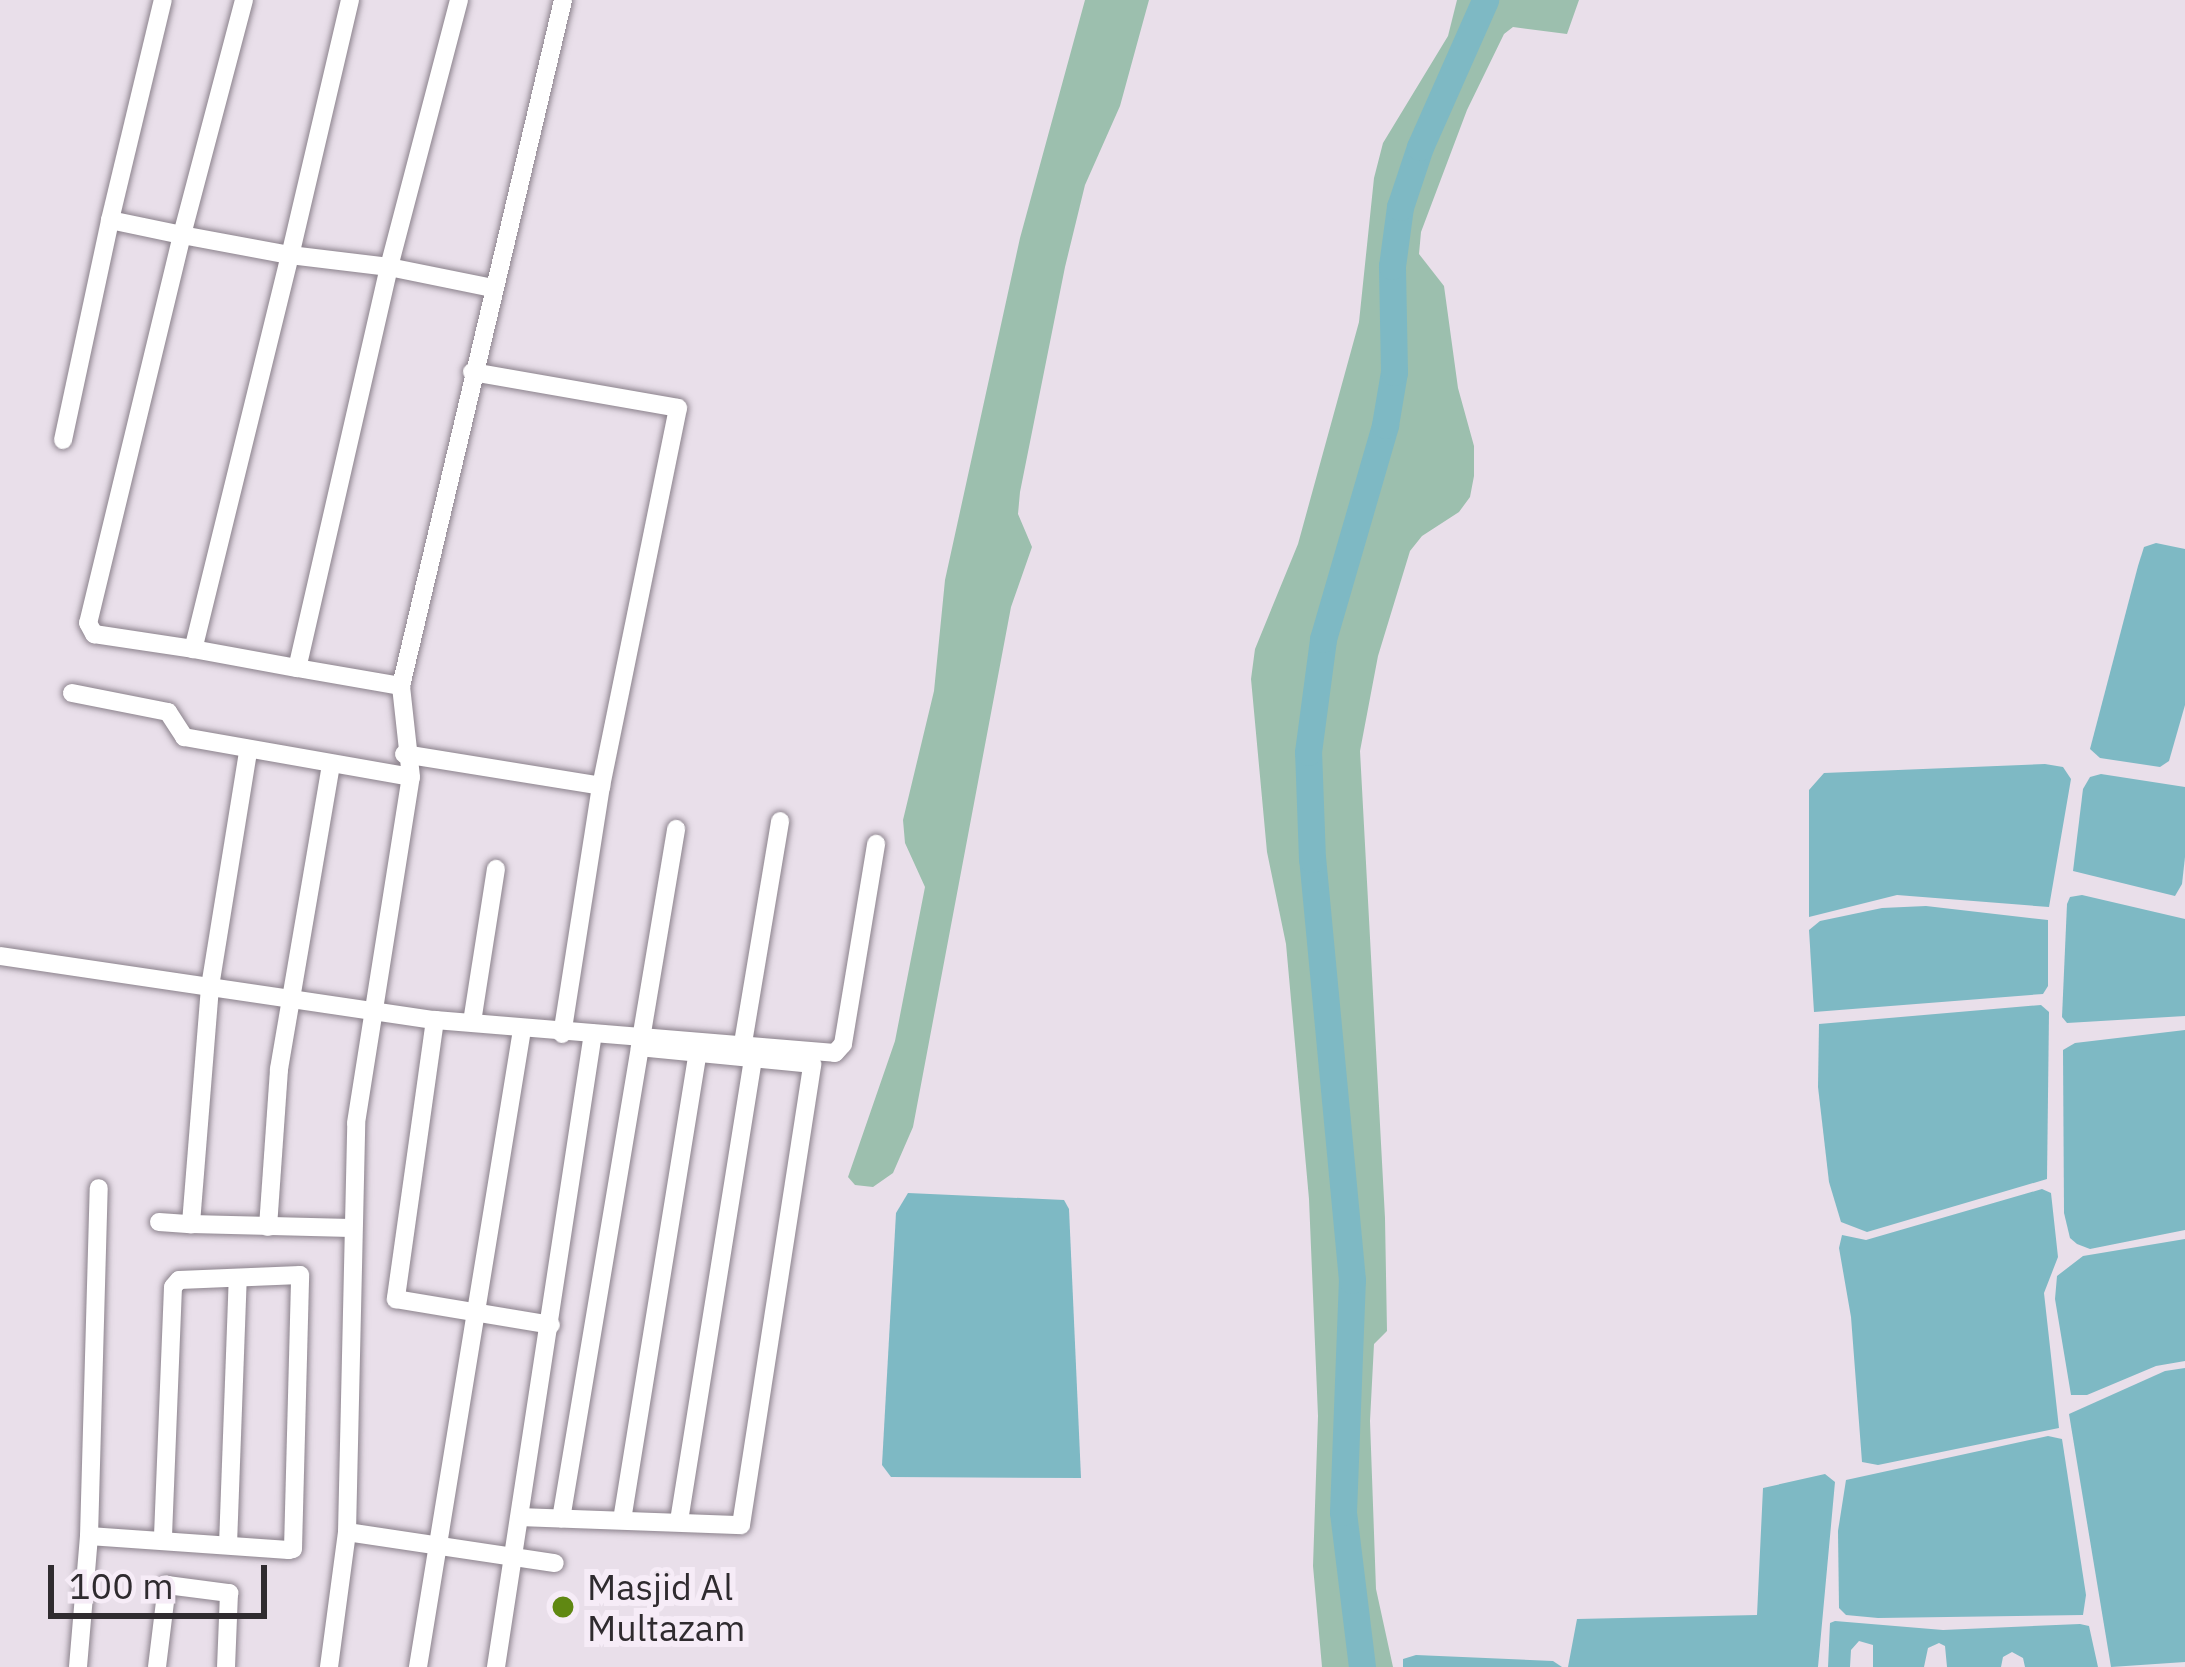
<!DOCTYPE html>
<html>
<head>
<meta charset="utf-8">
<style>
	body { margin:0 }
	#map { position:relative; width:2185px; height:1667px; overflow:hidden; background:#e9dfea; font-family:"IBM Plex Sans",sans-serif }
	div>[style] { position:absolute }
	.green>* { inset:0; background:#9cbfae }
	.water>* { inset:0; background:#7eb9c4 }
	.river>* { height:27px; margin:-13.5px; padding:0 13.5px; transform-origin:13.5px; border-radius:13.5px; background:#7eb9c4 }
	.roads { filter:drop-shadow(0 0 3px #8b828c) drop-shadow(0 0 3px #8b828c) }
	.street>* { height:18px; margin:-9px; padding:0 9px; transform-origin:9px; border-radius:9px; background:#fff }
	.dots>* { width:33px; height:33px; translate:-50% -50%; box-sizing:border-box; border:6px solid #f6ecf7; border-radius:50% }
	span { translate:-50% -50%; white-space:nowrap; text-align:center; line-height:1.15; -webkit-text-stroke:12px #f6ecf7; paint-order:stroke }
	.poi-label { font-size:36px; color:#2f2b2f }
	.left { translate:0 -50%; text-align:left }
	.scale { position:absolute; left:48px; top:1565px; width:219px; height:54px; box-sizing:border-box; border:6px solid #2f2b2f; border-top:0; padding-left:15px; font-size:36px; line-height:42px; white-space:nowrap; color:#2f2b2f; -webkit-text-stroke:9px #f6ecf7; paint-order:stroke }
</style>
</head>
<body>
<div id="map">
	<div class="green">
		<i style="clip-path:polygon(1085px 0,1149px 0,1120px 106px,1085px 185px,1065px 267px,1020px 492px,1018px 514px,1032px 547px,1011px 607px,913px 1127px,893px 1173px,873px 1187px,855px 1185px,848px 1177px,895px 1041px,925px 887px,905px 843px,903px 820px,934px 691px,945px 580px,1020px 238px)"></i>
		<i style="clip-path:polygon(1457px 0,1579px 0,1567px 34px,1513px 27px,1504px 34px,1467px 110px,1421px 232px,1419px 254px,1444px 286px,1458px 388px,1474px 446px,1474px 476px,1470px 497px,1459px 512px,1422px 536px,1410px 551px,1378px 656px,1360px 751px,1385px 1218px,1387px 1331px,1374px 1344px,1370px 1421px,1376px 1589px,1393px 1667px,1322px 1667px,1313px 1566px,1318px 1416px,1309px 1199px,1286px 944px,1267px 852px,1251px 679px,1255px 649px,1298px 544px,1359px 322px,1374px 178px,1383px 143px,1448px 36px)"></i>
	</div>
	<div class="water">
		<i style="clip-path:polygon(2156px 543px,2185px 549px,2185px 705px,2169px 761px,2160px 767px,2100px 758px,2090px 749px,2138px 566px,2144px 547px)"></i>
		<i style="clip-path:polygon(2045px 764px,2063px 767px,2071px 779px,2049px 907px,1897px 895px,1809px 917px,1809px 790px,1824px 773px)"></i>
		<i style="clip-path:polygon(2101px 774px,2185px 787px,2185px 857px,2182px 884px,2175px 896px,2073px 871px,2083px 789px,2090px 777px)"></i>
		<i style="clip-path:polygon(2082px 895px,2185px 919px,2185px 1016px,2067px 1023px,2062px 1017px,2067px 904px,2070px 897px)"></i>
		<i style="clip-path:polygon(1926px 906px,2048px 920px,2048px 986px,2043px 994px,1814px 1012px,1809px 930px,1820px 921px,1882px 908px)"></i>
		<i style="clip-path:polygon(2041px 1005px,2049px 1012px,2047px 1179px,1867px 1232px,1841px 1222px,1829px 1182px,1818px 1087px,1819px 1024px)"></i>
		<i style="clip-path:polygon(2185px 1030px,2185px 1230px,2090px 1249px,2077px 1244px,2070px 1238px,2064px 1213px,2063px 1050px,2075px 1043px)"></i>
		<i style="clip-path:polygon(2042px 1189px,2051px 1193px,2058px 1257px,2044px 1293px,2059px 1428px,1878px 1465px,1862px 1462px,1851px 1317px,1839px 1248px,1842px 1235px,1866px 1240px)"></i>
		<i style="clip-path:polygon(908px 1193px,1064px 1200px,1069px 1209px,1081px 1478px,891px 1477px,882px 1465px,896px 1213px)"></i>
		<i style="clip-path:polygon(2185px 1239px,2185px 1361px,2156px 1366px,2087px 1395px,2071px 1395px,2055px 1299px,2057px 1276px,2083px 1256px)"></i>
		<i style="clip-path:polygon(2185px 1368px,2185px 1662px,2111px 1667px,2069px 1414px,2165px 1371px)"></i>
		<i style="clip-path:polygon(2048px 1436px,2062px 1439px,2086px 1595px,2083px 1615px,1878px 1618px,1846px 1615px,1839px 1608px,1838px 1531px,1846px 1480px)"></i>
		<i style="clip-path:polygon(1825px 1474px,1835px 1482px,1818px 1667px,1568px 1667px,1577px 1619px,1757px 1615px,1763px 1488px)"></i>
		<i style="clip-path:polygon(1835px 1621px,1943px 1630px,2080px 1624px,2089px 1626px,2098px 1667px,2025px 1667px,2023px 1658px,2012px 1652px,2003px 1657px,2001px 1667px,1947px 1667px,1945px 1646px,1939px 1643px,1928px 1648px,1924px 1667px,1873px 1667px,1873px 1645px,1859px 1641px,1851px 1650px,1850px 1667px,1828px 1667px,1830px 1623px)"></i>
		<i style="clip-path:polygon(1416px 1655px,1553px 1661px,1562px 1667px,1403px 1667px,1403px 1659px)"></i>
	</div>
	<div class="river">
		<i style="left:1362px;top:1667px;width:156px;rotate:-97deg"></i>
		<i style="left:1343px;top:1512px;width:232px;rotate:-87.8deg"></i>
		<i style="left:1352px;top:1280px;width:423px;rotate:-95.4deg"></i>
		<i style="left:1312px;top:859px;width:107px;rotate:-92.1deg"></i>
		<i style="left:1308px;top:752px;width:114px;rotate:-82.4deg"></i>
		<i style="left:1323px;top:639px;width:223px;rotate:-73.8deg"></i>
		<i style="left:1385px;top:425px;width:54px;rotate:-80.4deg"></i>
		<i style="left:1394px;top:372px;width:106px;rotate:-91.1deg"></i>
		<i style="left:1392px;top:266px;width:60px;rotate:-82.3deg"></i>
		<i style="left:1400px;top:207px;width:63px;rotate:-71.6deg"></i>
		<i style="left:1420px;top:147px;width:161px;rotate:-66.1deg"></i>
	</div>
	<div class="roads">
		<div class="street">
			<i style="left:244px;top:0;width:243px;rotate:104.8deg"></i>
			<i style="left:182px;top:235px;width:110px;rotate:10.5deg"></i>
			<i style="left:290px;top:255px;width:406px;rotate:103.8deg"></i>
			<i style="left:193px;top:649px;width:106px;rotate:10.4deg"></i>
			<i style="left:350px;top:0;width:262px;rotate:103.2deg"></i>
			<i style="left:290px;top:255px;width:100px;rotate:6.9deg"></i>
			<i style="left:389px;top:267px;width:411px;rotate:102.9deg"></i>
			<i style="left:297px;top:668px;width:106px;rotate:9.8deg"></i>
			<i style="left:459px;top:0;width:276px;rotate:104.7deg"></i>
			<i style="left:389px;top:267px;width:105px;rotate:11.5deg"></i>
			<i style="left:110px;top:220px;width:226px;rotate:-76.5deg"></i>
			<i style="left:472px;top:372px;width:209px;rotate:9.9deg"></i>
			<i style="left:678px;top:408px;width:386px;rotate:101.5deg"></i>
			<i style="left:601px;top:786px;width:251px;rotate:98.9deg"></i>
			<i style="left:63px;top:440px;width:225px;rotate:-77.9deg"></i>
			<i style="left:110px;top:220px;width:74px;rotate:11.8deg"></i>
			<i style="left:182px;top:235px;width:399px;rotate:103.6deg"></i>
			<i style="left:88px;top:623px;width:13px;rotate:61deg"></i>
			<i style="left:94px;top:634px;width:100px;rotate:8.6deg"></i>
			<i style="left:72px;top:693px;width:98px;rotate:11.2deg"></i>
			<i style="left:168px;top:712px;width:30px;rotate:57deg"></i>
			<i style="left:184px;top:737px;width:230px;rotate:10deg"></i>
			<i style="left:248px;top:752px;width:238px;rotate:99.2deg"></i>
			<i style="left:210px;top:987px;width:238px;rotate:94.6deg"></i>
			<i style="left:191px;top:1224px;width:160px;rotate:1.4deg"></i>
			<i style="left:404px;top:754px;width:200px;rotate:9.2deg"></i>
			<i style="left:0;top:956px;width:440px;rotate:8.4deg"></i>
			<i style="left:435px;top:1020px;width:401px;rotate:4.7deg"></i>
			<i style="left:835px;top:1053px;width:12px;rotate:-48deg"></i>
			<i style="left:843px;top:1044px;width:203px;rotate:-80.6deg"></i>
			<i style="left:435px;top:1020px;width:282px;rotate:98deg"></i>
			<i style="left:396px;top:1299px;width:157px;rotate:9.5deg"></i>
			<i style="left:472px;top:1022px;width:155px;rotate:-81.1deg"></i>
			<i style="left:642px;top:1033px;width:207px;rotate:-80.5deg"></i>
			<i style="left:743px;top:1043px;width:225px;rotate:-80.5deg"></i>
			<i style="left:159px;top:1222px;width:32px;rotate:4deg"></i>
			<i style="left:268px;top:1227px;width:158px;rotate:-86deg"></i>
			<i style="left:279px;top:1069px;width:309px;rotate:-80.3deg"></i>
			<i style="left:521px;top:1517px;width:220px;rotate:2.1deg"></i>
			<i style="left:741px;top:1525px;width:466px;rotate:-81.2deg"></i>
			<i style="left:812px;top:1064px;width:173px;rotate:-174.4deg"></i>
			<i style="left:640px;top:1047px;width:478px;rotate:99.5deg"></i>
			<i style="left:622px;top:1520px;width:473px;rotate:-80.8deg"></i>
			<i style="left:679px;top:1521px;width:469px;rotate:-80.9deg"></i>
			<i style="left:347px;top:1532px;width:210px;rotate:8.5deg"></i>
			<i style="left:89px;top:1536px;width:200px;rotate:4deg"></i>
			<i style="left:289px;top:1550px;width:4px;rotate:-14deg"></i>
			<i style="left:293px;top:1549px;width:274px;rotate:-88.5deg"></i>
			<i style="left:300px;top:1275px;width:121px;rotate:177.6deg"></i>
			<i style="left:179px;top:1280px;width:9px;rotate:131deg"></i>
			<i style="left:173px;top:1287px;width:254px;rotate:92.3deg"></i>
			<i style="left:228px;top:1545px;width:267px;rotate:-87.9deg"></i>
			<i style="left:78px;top:1667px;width:131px;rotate:-85.2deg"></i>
			<i style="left:89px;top:1536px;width:348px;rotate:-88.4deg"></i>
			<i style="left:157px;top:1667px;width:83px;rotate:-83deg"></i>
			<i style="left:167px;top:1585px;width:63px;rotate:7.4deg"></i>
			<i style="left:229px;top:1593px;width:74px;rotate:92.3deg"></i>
			<i style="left:329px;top:1667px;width:136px;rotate:-82.4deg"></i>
			<i style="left:347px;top:1532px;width:409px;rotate:-88.7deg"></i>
			<i style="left:356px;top:1123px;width:350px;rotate:-81deg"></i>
			<i style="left:411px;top:777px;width:92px;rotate:-96.3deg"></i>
			<i style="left:401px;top:686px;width:705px;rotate:-76.71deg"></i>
			<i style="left:418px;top:1667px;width:645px;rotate:-80.73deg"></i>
			<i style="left:496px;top:1667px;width:641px;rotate:-81.3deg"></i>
		</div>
	</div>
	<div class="dots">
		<i style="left:563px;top:1607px;background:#608812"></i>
	</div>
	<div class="poi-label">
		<span class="left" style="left:587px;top:1607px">Masjid Al<br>Multazam</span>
	</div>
	<div class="scale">100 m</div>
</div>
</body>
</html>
